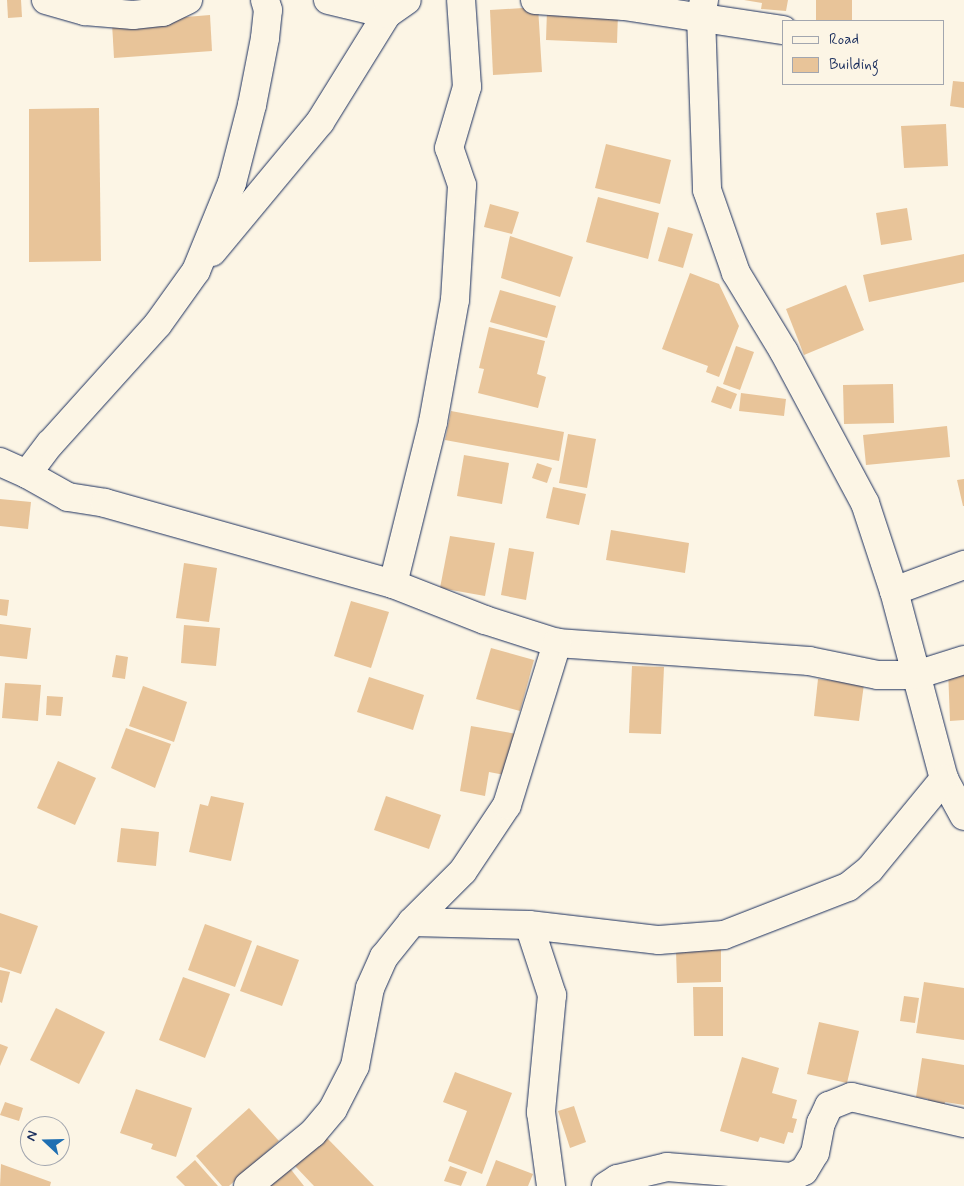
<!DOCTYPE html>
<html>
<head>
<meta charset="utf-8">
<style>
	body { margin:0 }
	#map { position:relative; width:964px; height:1186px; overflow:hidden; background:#fcf5e5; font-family:Mynerve,sans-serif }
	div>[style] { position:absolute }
	.building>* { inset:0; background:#e8c499 }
	.roads { filter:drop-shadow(0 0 1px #1b2f5e) drop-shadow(0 0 1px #1b2f5e) }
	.minor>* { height:28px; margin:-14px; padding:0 14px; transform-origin:14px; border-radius:14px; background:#fcf5e5 }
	span { translate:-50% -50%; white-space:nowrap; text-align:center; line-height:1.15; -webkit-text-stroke:4.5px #fcf5e5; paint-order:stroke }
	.legend { position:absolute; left:782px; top:20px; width:162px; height:65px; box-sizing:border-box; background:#fcf5e5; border:1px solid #a2a6af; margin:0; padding:6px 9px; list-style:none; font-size:15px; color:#1b2f5e }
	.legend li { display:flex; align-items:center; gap:10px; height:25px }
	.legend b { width:25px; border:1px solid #a2a6af }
	.north { position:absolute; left:20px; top:1116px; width:50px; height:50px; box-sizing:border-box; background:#fcf5e5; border:1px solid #a2a6af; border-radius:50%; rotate:291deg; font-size:14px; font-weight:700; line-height:20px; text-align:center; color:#1b2f5e }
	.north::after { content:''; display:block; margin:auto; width:18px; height:22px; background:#1f6fb2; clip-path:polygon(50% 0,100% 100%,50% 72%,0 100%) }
</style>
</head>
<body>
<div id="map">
	<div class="building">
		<i style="clip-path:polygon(7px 0,21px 0,22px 17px,8px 18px)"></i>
		<i style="clip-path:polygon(744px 0,788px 0,786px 11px,761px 9px,762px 3px)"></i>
		<i style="clip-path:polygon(816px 0,852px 0,852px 21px,816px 21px)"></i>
		<i style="clip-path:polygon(538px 7px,542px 72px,493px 75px,490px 10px)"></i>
		<i style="clip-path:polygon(547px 10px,618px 13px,617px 43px,546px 40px)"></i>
		<i style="clip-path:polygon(210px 15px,212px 51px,114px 58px,112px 23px)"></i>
		<i style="clip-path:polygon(953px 81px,964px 82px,964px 108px,950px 106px)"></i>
		<i style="clip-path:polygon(99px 108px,101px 261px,29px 262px,29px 109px)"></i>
		<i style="clip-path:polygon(946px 124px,948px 166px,904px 168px,901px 126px)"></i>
		<i style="clip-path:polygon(606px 144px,671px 160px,660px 204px,595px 188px)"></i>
		<i style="clip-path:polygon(598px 197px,659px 213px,648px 259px,586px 242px)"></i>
		<i style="clip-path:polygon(490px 204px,519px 212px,512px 234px,484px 227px)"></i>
		<i style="clip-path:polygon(907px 208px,912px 240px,881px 245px,876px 213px)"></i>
		<i style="clip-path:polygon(668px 227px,693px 234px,683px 268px,658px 261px)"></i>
		<i style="clip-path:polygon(510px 236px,573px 257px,560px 297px,501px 278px)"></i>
		<i style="clip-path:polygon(964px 254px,964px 282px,869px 302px,863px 275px)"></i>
		<i style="clip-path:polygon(690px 273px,719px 284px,739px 326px,719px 377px,706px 372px,708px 366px,662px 349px)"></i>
		<i style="clip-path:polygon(846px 285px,864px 330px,804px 355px,786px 309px)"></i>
		<i style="clip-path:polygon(500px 290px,556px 306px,547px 338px,490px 322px)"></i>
		<i style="clip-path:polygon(489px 327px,545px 341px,537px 374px,546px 377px,538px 408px,478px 393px,484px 369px,479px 368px)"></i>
		<i style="clip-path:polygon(736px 346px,754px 352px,740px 390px,723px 384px)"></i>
		<i style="clip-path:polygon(893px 384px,894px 423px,844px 424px,843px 385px)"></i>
		<i style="clip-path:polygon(717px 386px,737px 394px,731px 409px,711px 402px)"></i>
		<i style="clip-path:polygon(741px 393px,786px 399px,784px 416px,739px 411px)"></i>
		<i style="clip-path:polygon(451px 411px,564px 432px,559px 461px,445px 440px)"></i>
		<i style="clip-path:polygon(947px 426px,950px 457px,866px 465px,863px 435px)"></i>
		<i style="clip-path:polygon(568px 434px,596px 439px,587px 488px,559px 483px)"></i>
		<i style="clip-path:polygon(464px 455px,509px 463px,502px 504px,457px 496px)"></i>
		<i style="clip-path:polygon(537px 463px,552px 468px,547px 483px,532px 478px)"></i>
		<i style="clip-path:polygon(964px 479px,964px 506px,963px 506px,957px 480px)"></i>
		<i style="clip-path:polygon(553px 487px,586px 494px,579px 525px,546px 518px)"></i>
		<i style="clip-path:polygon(0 499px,31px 502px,28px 529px,0 526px)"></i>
		<i style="clip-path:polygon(611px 530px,689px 543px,685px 573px,606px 560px)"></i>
		<i style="clip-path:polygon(450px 536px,495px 543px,485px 596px,440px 588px)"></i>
		<i style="clip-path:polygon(509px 548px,534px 552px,526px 600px,501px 595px)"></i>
		<i style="clip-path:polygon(184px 563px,217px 568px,209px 622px,176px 618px)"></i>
		<i style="clip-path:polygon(0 599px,9px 600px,7px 616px,0 615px)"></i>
		<i style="clip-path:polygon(351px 601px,389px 612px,371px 668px,334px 656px)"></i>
		<i style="clip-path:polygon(0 624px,31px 628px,27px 659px,0 656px)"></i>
		<i style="clip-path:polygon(184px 625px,220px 628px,216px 666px,181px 663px)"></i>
		<i style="clip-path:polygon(491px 648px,534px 660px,520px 711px,476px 699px)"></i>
		<i style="clip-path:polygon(116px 655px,128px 657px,125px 679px,112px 677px)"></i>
		<i style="clip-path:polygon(632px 666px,664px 667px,661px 734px,629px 733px)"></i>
		<i style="clip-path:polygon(964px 668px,964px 720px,950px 721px,948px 669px)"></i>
		<i style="clip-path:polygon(369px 677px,424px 695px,413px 730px,357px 712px)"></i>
		<i style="clip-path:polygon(818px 679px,864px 684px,859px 721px,814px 716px)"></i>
		<i style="clip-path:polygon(5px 683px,41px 685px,38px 721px,2px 718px)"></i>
		<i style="clip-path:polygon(143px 686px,187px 702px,174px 742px,129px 726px)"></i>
		<i style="clip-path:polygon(47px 696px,63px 697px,61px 716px,46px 715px)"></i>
		<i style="clip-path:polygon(471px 726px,517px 734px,510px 776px,489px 772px,485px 796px,460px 791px)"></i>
		<i style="clip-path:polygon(126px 728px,171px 744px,155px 788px,111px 768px)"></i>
		<i style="clip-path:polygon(58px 761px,96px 778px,75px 825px,37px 808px)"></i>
		<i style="clip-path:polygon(211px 796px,244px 803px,231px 861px,189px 852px,200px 804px,208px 806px)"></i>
		<i style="clip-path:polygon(386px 796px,441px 815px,429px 849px,374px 830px)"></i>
		<i style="clip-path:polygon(121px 828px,159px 832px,156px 866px,117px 862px)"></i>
		<i style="clip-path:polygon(0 913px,38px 926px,21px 974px,0 967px)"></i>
		<i style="clip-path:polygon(205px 924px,252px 941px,235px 987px,188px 970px)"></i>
		<i style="clip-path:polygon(257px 945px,299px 960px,282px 1006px,240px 991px)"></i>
		<i style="clip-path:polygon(721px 949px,721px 982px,677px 983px,676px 950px)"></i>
		<i style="clip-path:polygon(0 970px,10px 972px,2px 1003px,0 1002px)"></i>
		<i style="clip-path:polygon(183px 977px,230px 994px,205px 1058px,159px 1040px)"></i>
		<i style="clip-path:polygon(924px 982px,964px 988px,964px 1040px,916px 1033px)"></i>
		<i style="clip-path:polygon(693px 987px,723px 987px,723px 1036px,694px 1036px)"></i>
		<i style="clip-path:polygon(904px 996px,919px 998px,915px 1023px,900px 1021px)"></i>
		<i style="clip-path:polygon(56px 1008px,105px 1032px,79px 1084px,30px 1060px)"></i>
		<i style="clip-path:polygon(819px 1022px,859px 1031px,847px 1083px,807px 1074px)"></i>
		<i style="clip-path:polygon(0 1044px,8px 1047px,0 1066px)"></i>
		<i style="clip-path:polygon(742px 1057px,779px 1068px,772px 1093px,797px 1100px,792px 1118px,797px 1119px,793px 1133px,788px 1132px,784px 1144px,760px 1137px,758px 1142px,720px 1131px)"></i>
		<i style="clip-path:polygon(922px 1058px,964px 1065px,964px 1105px,945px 1102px,944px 1107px,927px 1104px,928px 1099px,916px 1097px)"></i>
		<i style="clip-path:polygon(455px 1072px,512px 1093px,482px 1174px,448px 1161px,467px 1111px,443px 1102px)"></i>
		<i style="clip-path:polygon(136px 1089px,192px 1108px,176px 1157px,151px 1149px,153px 1144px,120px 1133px)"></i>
		<i style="clip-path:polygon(5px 1102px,23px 1108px,19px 1121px,0 1115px)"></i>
		<i style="clip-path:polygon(574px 1106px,586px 1142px,570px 1148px,558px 1111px)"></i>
		<i style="clip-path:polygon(249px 1108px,279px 1141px,229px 1186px,222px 1186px,196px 1156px)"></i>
		<i style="clip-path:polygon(325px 1136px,374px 1186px,314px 1186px,295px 1166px)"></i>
		<i style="clip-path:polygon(195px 1160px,218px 1186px,185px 1186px,176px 1177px)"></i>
		<i style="clip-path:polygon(496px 1160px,533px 1174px,528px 1186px,486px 1186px)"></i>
		<i style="clip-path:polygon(1px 1164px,51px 1182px,50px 1186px,0 1186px)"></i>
		<i style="clip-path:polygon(450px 1166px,467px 1172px,461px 1186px,444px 1181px)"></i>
		<i style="clip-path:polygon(289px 1167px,304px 1186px,266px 1186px)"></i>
	</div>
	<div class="roads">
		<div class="minor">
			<i style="left:46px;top:0;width:41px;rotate:15.8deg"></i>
			<i style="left:85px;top:11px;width:48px;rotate:4.8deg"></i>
			<i style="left:133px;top:15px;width:30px;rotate:-6deg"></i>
			<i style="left:163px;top:12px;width:28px;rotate:-26deg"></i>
			<i style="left:328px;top:0;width:61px;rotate:13.3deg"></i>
			<i style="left:535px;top:0;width:89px;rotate:3.9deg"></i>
			<i style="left:624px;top:6px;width:161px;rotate:8.6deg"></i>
			<i style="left:704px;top:0;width:16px;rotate:101deg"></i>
			<i style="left:701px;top:16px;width:174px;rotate:88deg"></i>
			<i style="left:707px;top:190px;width:88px;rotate:70.7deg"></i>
			<i style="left:736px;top:273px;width:92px;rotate:58.7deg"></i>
			<i style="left:784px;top:352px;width:171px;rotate:61.8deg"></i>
			<i style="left:865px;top:503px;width:93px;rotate:71.8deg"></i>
			<i style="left:894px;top:591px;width:195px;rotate:75.1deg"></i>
			<i style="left:944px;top:779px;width:42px;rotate:61.6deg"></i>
			<i style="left:212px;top:252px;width:169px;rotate:-50.3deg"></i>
			<i style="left:320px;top:122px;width:127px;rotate:-58.2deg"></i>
			<i style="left:387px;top:14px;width:24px;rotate:-35deg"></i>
			<i style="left:0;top:462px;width:30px;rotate:24deg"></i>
			<i style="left:27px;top:474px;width:38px;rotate:-53deg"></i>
			<i style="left:50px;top:444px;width:161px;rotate:-48deg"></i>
			<i style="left:158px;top:324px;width:65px;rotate:-54.4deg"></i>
			<i style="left:196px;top:271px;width:95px;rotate:-67.8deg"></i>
			<i style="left:232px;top:183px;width:81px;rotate:-75.6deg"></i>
			<i style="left:252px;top:105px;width:68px;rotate:-79deg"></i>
			<i style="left:265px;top:38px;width:28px;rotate:-84deg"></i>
			<i style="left:268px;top:10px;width:10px;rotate:-107deg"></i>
			<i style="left:27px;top:474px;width:47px;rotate:29.3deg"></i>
			<i style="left:68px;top:497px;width:37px;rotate:9deg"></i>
			<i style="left:105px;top:503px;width:299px;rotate:15.7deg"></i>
			<i style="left:393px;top:584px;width:99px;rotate:21.4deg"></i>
			<i style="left:485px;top:620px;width:76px;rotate:17.7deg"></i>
			<i style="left:557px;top:643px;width:253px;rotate:4.1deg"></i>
			<i style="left:809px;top:661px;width:70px;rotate:11.5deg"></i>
			<i style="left:878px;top:675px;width:38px"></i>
			<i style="left:916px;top:675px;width:50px;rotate:-17.4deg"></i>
			<i style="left:393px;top:584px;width:167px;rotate:-76.1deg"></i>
			<i style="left:433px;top:422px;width:124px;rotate:-79.8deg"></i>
			<i style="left:455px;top:300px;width:115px;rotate:-86.5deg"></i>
			<i style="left:462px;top:185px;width:39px;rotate:-109deg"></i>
			<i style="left:449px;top:148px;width:64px;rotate:-73.6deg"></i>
			<i style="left:467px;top:87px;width:87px;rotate:-93.9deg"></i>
			<i style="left:894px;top:591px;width:75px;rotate:-20.4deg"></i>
			<i style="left:412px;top:922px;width:117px;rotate:1.5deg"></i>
			<i style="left:529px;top:925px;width:131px;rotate:6.6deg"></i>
			<i style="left:659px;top:940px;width:65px;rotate:-4.4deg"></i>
			<i style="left:724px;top:935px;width:133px;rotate:-21.2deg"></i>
			<i style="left:848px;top:887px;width:28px;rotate:-39deg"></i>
			<i style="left:870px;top:869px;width:117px;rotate:-50.6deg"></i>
			<i style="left:529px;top:925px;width:74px;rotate:71.8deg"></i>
			<i style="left:552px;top:995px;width:118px;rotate:95.4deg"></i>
			<i style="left:541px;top:1112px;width:75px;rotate:82.3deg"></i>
			<i style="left:248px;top:1186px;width:84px;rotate:-39.2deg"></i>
			<i style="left:313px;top:1133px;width:31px;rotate:-50deg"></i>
			<i style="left:333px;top:1109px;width:48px;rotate:-62.9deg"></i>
			<i style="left:355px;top:1066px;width:79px;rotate:-79.1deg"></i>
			<i style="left:370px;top:988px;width:34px;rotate:-66deg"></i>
			<i style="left:384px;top:957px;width:45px;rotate:-51.3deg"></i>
			<i style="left:412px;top:922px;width:72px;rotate:-45deg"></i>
			<i style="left:463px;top:871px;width:79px;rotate:-56.3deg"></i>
			<i style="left:507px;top:805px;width:170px;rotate:-72.8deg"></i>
			<i style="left:606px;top:1186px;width:13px;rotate:-32deg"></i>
			<i style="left:617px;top:1179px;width:51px;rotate:-13.5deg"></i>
			<i style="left:667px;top:1167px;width:125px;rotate:4.6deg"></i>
			<i style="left:792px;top:1177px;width:13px;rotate:-27deg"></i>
			<i style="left:804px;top:1171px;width:21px;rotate:-59deg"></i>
			<i style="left:815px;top:1153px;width:31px;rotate:-79deg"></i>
			<i style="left:821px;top:1123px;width:19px;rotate:-65deg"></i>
			<i style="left:829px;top:1106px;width:24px;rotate:-22deg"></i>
			<i style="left:851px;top:1097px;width:116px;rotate:13deg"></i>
		</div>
	</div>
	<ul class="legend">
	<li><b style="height:6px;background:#fcf5e5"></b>Road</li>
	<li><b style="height:14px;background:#e8c499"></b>Building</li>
	</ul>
	<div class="north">N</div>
</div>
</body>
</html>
